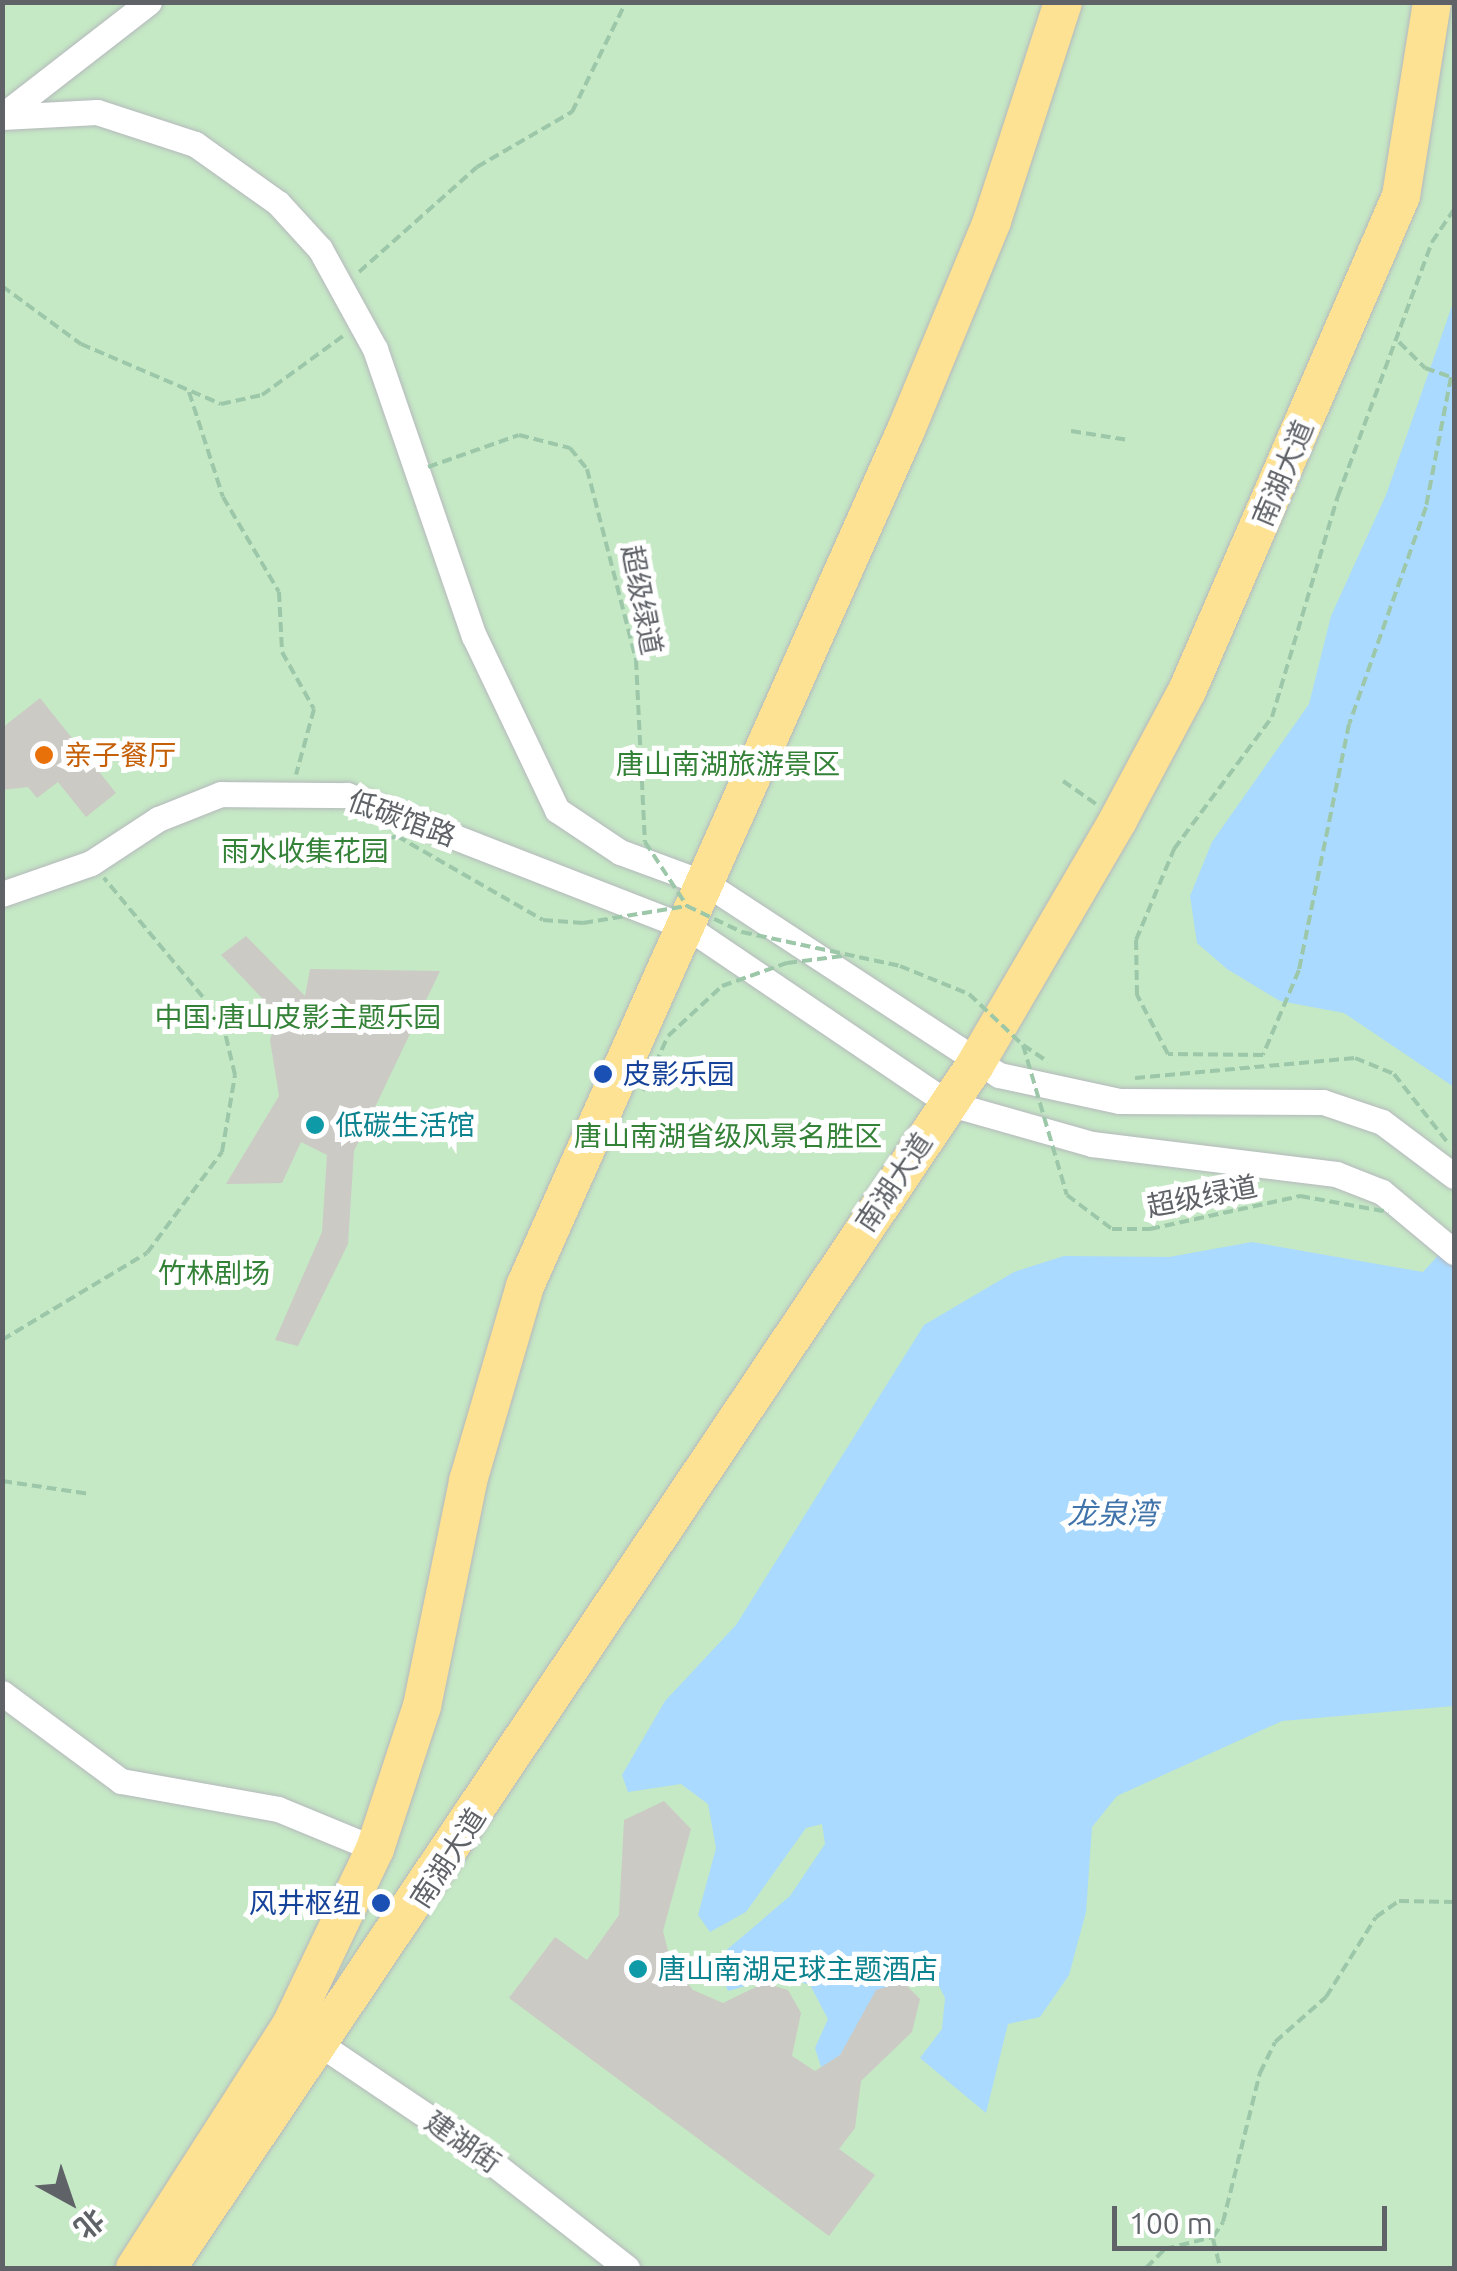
<!DOCTYPE html>
<html>
<head>
<meta charset="utf-8">
<style>
	body { margin:0 }
	#map { position:relative; width:1457px; height:2271px; overflow:hidden; background:#f1efe8; font-family:Ubuntu,"Noto Sans SC",sans-serif }
	div>[style] { position:absolute }
	.green>* { inset:0; background:#c5e8c5 }
	.water>* { inset:0; background:#aadaff }
	.building>* { inset:0; background:#cccac5 }
	.path>* { height:4px; margin-top:-2px; transform-origin:0; background:repeating-linear-gradient(90deg,#9cc7a9 0 10px,transparent 0 15px) }
	.roads { filter:drop-shadow(0 0 2px #b5b8bc) drop-shadow(0 0 2px #b5b8bc) }
	.minor>* { height:25px; margin:-12.5px; padding:0 12.5px; transform-origin:12.5px; border-radius:12.5px; background:#fff }
	.highway>* { height:38px; margin:-19px; padding:0 19px; transform-origin:19px; border-radius:19px; background:#fde293 }
	.path-bridge>* { height:4px; margin-top:-2px; transform-origin:0; background:repeating-linear-gradient(90deg,#9cc7a9 0 10px,transparent 0 15px) }
	.dots>* { width:28px; height:28px; translate:-50% -50%; box-sizing:border-box; border:5px solid #fff; border-radius:50% }
	span { translate:-50% -50%; white-space:nowrap; text-align:center; line-height:1.15; -webkit-text-stroke:10px #fff; paint-order:stroke }
	.street-label { font-size:28px; color:#5f6368 }
	.food-label { font-size:28px; color:#c56008 }
	.left { translate:0 -50%; text-align:left }
	.park-label { font-size:28px; color:#348238 }
	.transit-label { font-size:28px; color:#164399 }
	.right { translate:-100% -50%; text-align:right }
	.culture-label { font-size:28px; color:#0d838f }
	.water-label { font-size:30px; color:#4174aa; font-style:italic }
	.frame { position:absolute; inset:0; border:5px solid #5f6368; pointer-events:none }
	.north { position:absolute; left:20px; top:2151px; width:100px; height:100px; -webkit-text-stroke:8px #fff; paint-order:stroke; rotate:140deg; font-size:28px; font-weight:700; line-height:40px; text-align:center; color:#5f6368 }
	.north::after { content:''; display:block; margin:auto; width:35px; height:45px; background:#5f6368; clip-path:polygon(50% 0,100% 100%,50% 72%,0 100%) }
	.scale { position:absolute; left:1112px; top:2206px; width:275px; height:45px; box-sizing:border-box; border:5px solid #5f6368; border-top:0; padding-left:12px; font-size:30px; line-height:35px; white-space:nowrap; color:#5f6368; -webkit-text-stroke:8px #fff; paint-order:stroke }
</style>
</head>
<body>
<div id="map">
	<div class="green">
		<i style="clip-path:polygon(3px 3px,1454px 3px,1454px 2268px,3px 2268px)"></i>
	</div>
	<div class="water">
		<i style="clip-path:polygon(1454px 300px,1454px 1087px,1344px 1013px,1280px 1001px,1227px 969px,1197px 943px,1190px 896px,1212px 842px,1309px 704px,1331px 616px,1386px 495px)"></i>
		<i style="clip-path:polygon(1454px 1238px,1454px 1706px,1282px 1721px,1117px 1796px,1092px 1827px,1086px 1912px,1069px 1975px,1040px 2017px,1008px 2024px,986px 2113px,920px 2058px,942px 2029px,945px 1998px,934px 1976px,895px 1981px,869px 2005px,842px 2056px,821px 2067px,815px 2048px,828px 2019px,810px 1985px,781px 1976px,728px 1991px,716px 1959px,790px 1896px,825px 1844px,822px 1824px,806px 1828px,746px 1912px,710px 1932px,698px 1915px,716px 1848px,708px 1804px,681px 1784px,628px 1792px,622px 1775px,665px 1701px,736px 1625px,924px 1325px,1014px 1272px,1064px 1256px,1169px 1257px,1252px 1242px,1423px 1272px)"></i>
	</div>
	<div class="building">
		<i style="clip-path:polygon(40px 698px,116px 793px,86px 817px,58px 782px,37px 798px,28px 787px,2px 790px,2px 728px)"></i>
		<i style="clip-path:polygon(246px 936px,305px 996px,310px 969px,440px 971px,354px 1151px,348px 1244px,298px 1346px,275px 1340px,322px 1232px,327px 1155px,301px 1142px,282px 1183px,226px 1184px,279px 1096px,270px 1040px,278px 1015px,221px 955px)"></i>
		<i style="clip-path:polygon(664px 1801px,691px 1829px,663px 1931px,671px 1963px,693px 1990px,723px 2003px,764px 1983px,788px 1990px,801px 2013px,792px 2056px,815px 2071px,840px 2055px,876px 1990px,903px 1982px,920px 1999px,912px 2032px,861px 2081px,855px 2128px,839px 2149px,875px 2175px,829px 2236px,509px 1998px,555px 1937px,587px 1960px,619px 1915px,624px 1820px)"></i>
	</div>
	<div class="path">
		<i style="left:359px;top:272px;width:158px;rotate:-41.7deg"></i>
		<i style="left:477px;top:167px;width:110px;rotate:-30.1deg"></i>
		<i style="left:572px;top:112px;width:123px;rotate:-63.9deg"></i>
		<i style="left:2px;top:286px;width:98px;rotate:36.3deg"></i>
		<i style="left:81px;top:344px;width:152px;rotate:23.2deg"></i>
		<i style="left:221px;top:404px;width:42px;rotate:-12.4deg"></i>
		<i style="left:262px;top:395px;width:100px;rotate:-36.1deg"></i>
		<i style="left:1399px;top:342px;width:37px;rotate:45deg"></i>
		<i style="left:1425px;top:368px;width:28px;rotate:19deg"></i>
		<i style="left:1451px;top:377px;width:132px;rotate:100.9deg"></i>
		<i style="left:1426px;top:507px;width:230px;rotate:109.5deg"></i>
		<i style="left:1349px;top:724px;width:251px;rotate:101.5deg"></i>
		<i style="left:1299px;top:970px;width:92px;rotate:113deg"></i>
		<i style="left:1263px;top:1055px;width:95px;rotate:-179.4deg"></i>
		<i style="left:1168px;top:1054px;width:67px;rotate:-117.7deg"></i>
		<i style="left:1137px;top:995px;width:55px;rotate:-91deg"></i>
		<i style="left:1136px;top:940px;width:99px;rotate:-67.3deg"></i>
		<i style="left:1174px;top:849px;width:164px;rotate:-53.4deg"></i>
		<i style="left:1272px;top:717px;width:231px;rotate:-73.4deg"></i>
		<i style="left:1338px;top:496px;width:271px;rotate:-69.7deg"></i>
		<i style="left:1432px;top:242px;width:40px;rotate:-56deg"></i>
		<i style="left:189px;top:392px;width:110px;rotate:72.1deg"></i>
		<i style="left:223px;top:497px;width:110px;rotate:59.5deg"></i>
		<i style="left:279px;top:592px;width:60px;rotate:87.1deg"></i>
		<i style="left:282px;top:652px;width:65px;rotate:60.7deg"></i>
		<i style="left:314px;top:709px;width:68px;rotate:105.3deg"></i>
		<i style="left:1071px;top:431px;width:58px;rotate:9deg"></i>
		<i style="left:1063px;top:781px;width:40px;rotate:34.9deg"></i>
		<i style="left:1023px;top:1045px;width:30px;rotate:34deg"></i>
		<i style="left:1135px;top:1078px;width:221px;rotate:-5.2deg"></i>
		<i style="left:1355px;top:1058px;width:42px;rotate:22.3deg"></i>
		<i style="left:1394px;top:1074px;width:88px;rotate:52deg"></i>
		<i style="left:2px;top:1340px;width:169px;rotate:-31deg"></i>
		<i style="left:147px;top:1253px;width:126px;rotate:-53.4deg"></i>
		<i style="left:222px;top:1152px;width:78px;rotate:-80.4deg"></i>
		<i style="left:235px;top:1075px;width:57px;rotate:-103.3deg"></i>
		<i style="left:222px;top:1020px;width:185px;rotate:-129.7deg"></i>
		<i style="left:2px;top:1481px;width:89px;rotate:8.4deg"></i>
		<i style="left:1213px;top:2239px;width:30px;rotate:76deg"></i>
		<i style="left:1146px;top:2268px;width:27px;rotate:-45deg"></i>
		<i style="left:1165px;top:2249px;width:49px;rotate:-14deg"></i>
		<i style="left:1213px;top:2237px;width:18px;rotate:-56deg"></i>
		<i style="left:1223px;top:2222px;width:154px;rotate:-76.1deg"></i>
		<i style="left:1260px;top:2073px;width:34px;rotate:-64deg"></i>
		<i style="left:1275px;top:2042px;width:68px;rotate:-41.4deg"></i>
		<i style="left:1326px;top:1997px;width:94px;rotate:-58deg"></i>
		<i style="left:1376px;top:1917px;width:28px;rotate:-35deg"></i>
		<i style="left:1399px;top:1901px;width:55px;rotate:1deg"></i>
	</div>
	<div class="roads">
		<div class="minor">
			<i style="left:2px;top:116px;width:186px;rotate:-37.8deg"></i>
			<i style="left:2px;top:117px;width:95px;rotate:-3deg"></i>
			<i style="left:97px;top:112px;width:103px;rotate:18.1deg"></i>
			<i style="left:195px;top:144px;width:102px;rotate:35.4deg"></i>
			<i style="left:278px;top:203px;width:62px;rotate:47.6deg"></i>
			<i style="left:320px;top:249px;width:114px;rotate:61.2deg"></i>
			<i style="left:375px;top:349px;width:304px;rotate:71deg"></i>
			<i style="left:474px;top:636px;width:193px;rotate:64.5deg"></i>
			<i style="left:557px;top:810px;width:76px;rotate:33.7deg"></i>
			<i style="left:620px;top:852px;width:93px;rotate:20.2deg"></i>
			<i style="left:707px;top:884px;width:349px;rotate:33.2deg"></i>
			<i style="left:999px;top:1075px;width:123px;rotate:12.2deg"></i>
			<i style="left:1119px;top:1101px;width:204px;rotate:0.3deg"></i>
			<i style="left:1323px;top:1102px;width:62px;rotate:18.7deg"></i>
			<i style="left:1382px;top:1122px;width:90px;rotate:36.9deg"></i>
			<i style="left:2px;top:894px;width:94px;rotate:-19.2deg"></i>
			<i style="left:91px;top:863px;width:80px;rotate:-33.3deg"></i>
			<i style="left:158px;top:819px;width:68px;rotate:-21.6deg"></i>
			<i style="left:221px;top:794px;width:126px;rotate:0.5deg"></i>
			<i style="left:347px;top:795px;width:367px;rotate:21.3deg"></i>
			<i style="left:689px;top:928px;width:312px;rotate:34.1deg"></i>
			<i style="left:947px;top:1103px;width:151px;rotate:15.8deg"></i>
			<i style="left:1092px;top:1144px;width:246px;rotate:7deg"></i>
			<i style="left:1336px;top:1174px;width:49px;rotate:21.4deg"></i>
			<i style="left:1382px;top:1192px;width:94px;rotate:39.8deg"></i>
			<i style="left:2px;top:1693px;width:148px;rotate:36.5deg"></i>
			<i style="left:121px;top:1781px;width:159px;rotate:10.1deg"></i>
			<i style="left:278px;top:1809px;width:105px;rotate:22.4deg"></i>
			<i style="left:308px;top:2036px;width:197px;rotate:34deg"></i>
			<i style="left:471px;top:2146px;width:198px;rotate:38deg"></i>
		</div>
		<div class="highway">
			<i style="left:135px;top:2268px;width:289px;rotate:-57.3deg"></i>
			<i style="left:291px;top:2025px;width:195px;rotate:-64.5deg"></i>
			<i style="left:375px;top:1849px;width:151px;rotate:-71.8deg"></i>
			<i style="left:422px;top:1706px;width:230px;rotate:-78.4deg"></i>
			<i style="left:468px;top:1481px;width:203px;rotate:-73.7deg"></i>
			<i style="left:525px;top:1286px;width:937px;rotate:-66.01deg"></i>
			<i style="left:906px;top:430px;width:226px;rotate:-67.6deg"></i>
			<i style="left:992px;top:221px;width:230px;rotate:-72deg"></i>
			<i style="left:167px;top:2268px;width:1449px;rotate:-56.11deg"></i>
			<i style="left:975px;top:1065px;width:284px;rotate:-59.7deg"></i>
			<i style="left:1118px;top:820px;width:146px;rotate:-61.9deg"></i>
			<i style="left:1187px;top:691px;width:539px;rotate:-66.62deg"></i>
			<i style="left:1401px;top:196px;width:196px;rotate:-80.9deg"></i>
		</div>
	</div>
	<div class="path-bridge">
		<i style="left:428px;top:467px;width:96px;rotate:-19.4deg"></i>
		<i style="left:519px;top:435px;width:53px;rotate:14.3deg"></i>
		<i style="left:570px;top:448px;width:27px;rotate:51deg"></i>
		<i style="left:587px;top:469px;width:197px;rotate:75.6deg"></i>
		<i style="left:636px;top:660px;width:182px;rotate:87.2deg"></i>
		<i style="left:645px;top:842px;width:77px;rotate:56.7deg"></i>
		<i style="left:687px;top:906px;width:61px;rotate:25.3deg"></i>
		<i style="left:742px;top:932px;width:162px;rotate:12.1deg"></i>
		<i style="left:900px;top:966px;width:74px;rotate:22.1deg"></i>
		<i style="left:969px;top:994px;width:74px;rotate:43.4deg"></i>
		<i style="left:1023px;top:1045px;width:156px;rotate:73.7deg"></i>
		<i style="left:1067px;top:1195px;width:56px;rotate:37.1deg"></i>
		<i style="left:1112px;top:1229px;width:38px"></i>
		<i style="left:1150px;top:1229px;width:154px;rotate:-12.4deg"></i>
		<i style="left:1300px;top:1196px;width:90px;rotate:10.2deg"></i>
		<i style="left:373px;top:843px;width:25px;rotate:-16deg"></i>
		<i style="left:397px;top:836px;width:168px;rotate:29.9deg"></i>
		<i style="left:543px;top:920px;width:40px;rotate:4.3deg"></i>
		<i style="left:583px;top:923px;width:105px;rotate:-9.3deg"></i>
		<i style="left:643px;top:1091px;width:60px;rotate:-65.6deg"></i>
		<i style="left:668px;top:1036px;width:74px;rotate:-42.8deg"></i>
		<i style="left:722px;top:986px;width:69px;rotate:-19.5deg"></i>
		<i style="left:787px;top:963px;width:56px;rotate:-7.1deg"></i>
	</div>
	<div class="dots">
		<i style="left:44px;top:755px;background:#e8710a"></i>
		<i style="left:603px;top:1074px;background:#1a4fb4"></i>
		<i style="left:315px;top:1125px;background:#0f9aa8"></i>
		<i style="left:381px;top:1903px;background:#1a4fb4"></i>
		<i style="left:638px;top:1969px;background:#0f9aa8"></i>
	</div>
	<div class="street-label">
		<span style="left:1283px;top:473px;rotate:-67deg">南湖大道</span>
		<span style="left:642px;top:600px;rotate:79deg">超级绿道</span>
		<span style="left:402px;top:818px;rotate:20deg">低碳馆路</span>
		<span style="left:894px;top:1182px;rotate:-56deg">南湖大道</span>
		<span style="left:1202px;top:1196px;rotate:-11deg">超级绿道</span>
		<span style="left:448px;top:1858px;rotate:-57deg">南湖大道</span>
		<span style="left:463px;top:2142px;rotate:35deg">建湖街</span>
	</div>
	<div class="food-label">
		<span class="left" style="left:64px;top:755px">亲子餐厅</span>
	</div>
	<div class="park-label">
		<span style="left:728px;top:764px">唐山南湖旅游景区</span>
		<span style="left:305px;top:851px">雨水收集花园</span>
		<span style="left:298px;top:1017px">中国·唐山皮影主题乐园</span>
		<span style="left:728px;top:1136px">唐山南湖省级风景名胜区</span>
		<span style="left:214px;top:1273px">竹林剧场</span>
	</div>
	<div class="transit-label">
		<span class="left" style="left:623px;top:1074px">皮影乐园</span>
		<span class="right" style="left:361px;top:1903px">风井枢纽</span>
	</div>
	<div class="culture-label">
		<span class="left" style="left:335px;top:1125px">低碳生活馆</span>
		<span class="left" style="left:658px;top:1969px">唐山南湖足球主题酒店</span>
	</div>
	<div class="water-label">
		<span style="left:1112px;top:1513px">龙泉湾</span>
	</div>
	<div class="frame"></div>
	<div class="north">北</div>
	<div class="scale">100 m</div>
</div>
</body>
</html>
